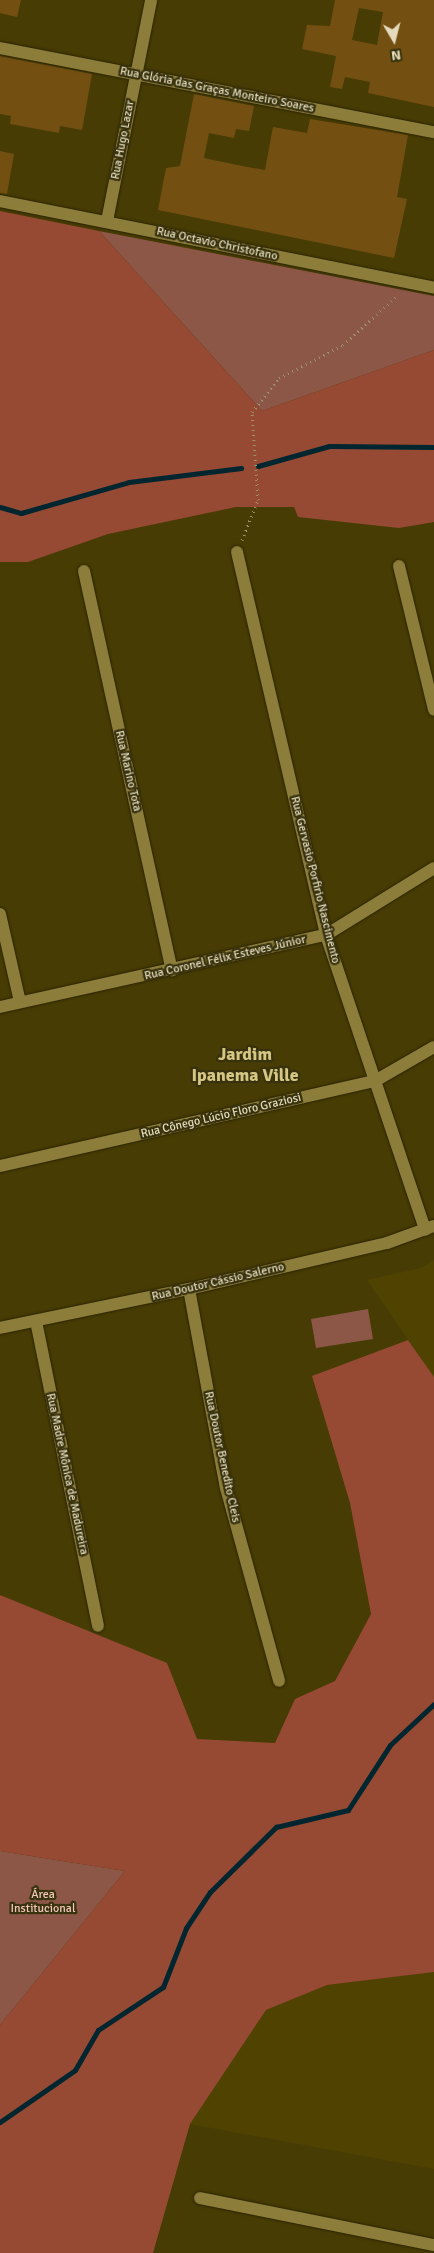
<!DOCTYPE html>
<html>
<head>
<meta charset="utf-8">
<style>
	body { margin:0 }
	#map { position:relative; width:434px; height:2253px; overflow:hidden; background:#473c04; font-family:Signika,sans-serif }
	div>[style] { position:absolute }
	.built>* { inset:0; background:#504302 }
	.green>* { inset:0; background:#8d5748 }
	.forest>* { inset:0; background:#964933 }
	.stream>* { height:5px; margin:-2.5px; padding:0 2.5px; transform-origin:2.5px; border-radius:2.5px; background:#01262f }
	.building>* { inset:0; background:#735012 }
	.path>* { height:3px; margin-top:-1.5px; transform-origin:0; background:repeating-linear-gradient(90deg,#9c9267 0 1px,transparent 0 5px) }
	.roads { filter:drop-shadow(0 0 1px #2a2300) drop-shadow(0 0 1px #2a2300) }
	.street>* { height:12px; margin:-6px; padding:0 6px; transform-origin:6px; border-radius:6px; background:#8c7d3b }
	span { translate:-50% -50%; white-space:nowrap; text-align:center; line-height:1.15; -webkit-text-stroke:4.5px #39320e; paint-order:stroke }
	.street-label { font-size:12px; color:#e3dbbb }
	.park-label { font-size:12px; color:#f4c7b9 }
	.district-label { font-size:18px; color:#d5c683; font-weight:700 }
	.north { position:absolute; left:369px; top:15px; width:50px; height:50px; -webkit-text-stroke:4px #39320e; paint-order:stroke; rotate:172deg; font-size:14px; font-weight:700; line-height:20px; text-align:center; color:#e3dbbb }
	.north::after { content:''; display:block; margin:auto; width:18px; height:22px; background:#e3dbbb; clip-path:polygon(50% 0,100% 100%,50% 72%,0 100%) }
</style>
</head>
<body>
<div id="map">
	<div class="built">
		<i style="clip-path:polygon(434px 1260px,434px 1377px,367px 1280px,421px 1268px)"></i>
		<i style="clip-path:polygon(434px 1972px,434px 2169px,190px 2124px,266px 2010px,327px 1985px)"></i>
	</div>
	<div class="green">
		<i style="clip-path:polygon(99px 231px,434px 296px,434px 350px,262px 411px)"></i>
		<i style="clip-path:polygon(368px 1309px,373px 1339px,316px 1348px,311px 1319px)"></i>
		<i style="clip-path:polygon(0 1851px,125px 1871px,0 2025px)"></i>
	</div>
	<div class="forest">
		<i style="clip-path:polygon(0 211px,99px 231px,262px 411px,434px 350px,434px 522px,399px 528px,298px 517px,294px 507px,236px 507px,108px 534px,28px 562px,0 562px)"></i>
		<i style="clip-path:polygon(408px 1340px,434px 1377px,434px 1972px,327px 1985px,266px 2010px,190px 2124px,153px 2253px,0 2253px,0 2025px,125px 1871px,0 1851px,0 1595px,167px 1663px,197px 1739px,275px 1743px,295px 1699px,335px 1681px,371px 1614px,350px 1503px,312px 1376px)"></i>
	</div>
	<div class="stream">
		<i style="left:258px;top:466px;width:74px;rotate:-15.7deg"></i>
		<i style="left:329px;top:446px;width:105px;rotate:0.5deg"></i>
		<i style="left:0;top:507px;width:22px;rotate:16deg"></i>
		<i style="left:21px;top:513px;width:112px;rotate:-16deg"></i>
		<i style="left:129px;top:482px;width:113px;rotate:-7.1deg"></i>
		<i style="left:0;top:2122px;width:91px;rotate:-34.7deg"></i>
		<i style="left:75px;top:2070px;width:46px;rotate:-60.1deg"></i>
		<i style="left:98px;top:2030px;width:78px;rotate:-33.5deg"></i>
		<i style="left:163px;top:1987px;width:63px;rotate:-68.7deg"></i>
		<i style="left:186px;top:1928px;width:43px;rotate:-56.3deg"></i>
		<i style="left:210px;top:1892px;width:93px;rotate:-44.6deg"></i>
		<i style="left:276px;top:1827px;width:74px;rotate:-13.3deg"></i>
		<i style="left:348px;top:1810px;width:77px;rotate:-57.1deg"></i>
		<i style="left:390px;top:1745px;width:60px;rotate:-43deg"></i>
	</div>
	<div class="building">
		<i style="clip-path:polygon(0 0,21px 0,17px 17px,0 13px)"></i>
		<i style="clip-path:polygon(evenodd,335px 0,434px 0,434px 107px,368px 93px,370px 82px,345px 77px,342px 89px,330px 87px,336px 56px,302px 49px,307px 25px,330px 26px,335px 0,359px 8px,383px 12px,377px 45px,352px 40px,359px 8px)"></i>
		<i style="clip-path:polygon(0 56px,92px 74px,82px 130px,60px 126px,59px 133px,10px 124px,11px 116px,0 114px)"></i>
		<i style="clip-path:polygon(194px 94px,254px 106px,249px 131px,236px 129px,234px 138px,209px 133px,204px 158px,242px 166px,265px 170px,273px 127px,307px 133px,310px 119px,408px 135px,397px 197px,407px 199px,394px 258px,158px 210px,166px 168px,180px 166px)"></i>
		<i style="clip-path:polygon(0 151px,14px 154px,7px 194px,0 193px)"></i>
	</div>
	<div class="path">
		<i style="left:242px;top:540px;width:43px;rotate:-68.2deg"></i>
		<i style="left:258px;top:500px;width:88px;rotate:-93.9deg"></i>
		<i style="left:252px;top:412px;width:43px;rotate:-51.5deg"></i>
		<i style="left:279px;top:378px;width:72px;rotate:-27.3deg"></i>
		<i style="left:343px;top:345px;width:74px;rotate:-42.3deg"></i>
	</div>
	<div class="roads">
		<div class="street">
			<i style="left:0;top:48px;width:442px;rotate:11deg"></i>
			<i style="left:0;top:201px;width:443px;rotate:11.3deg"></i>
			<i style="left:107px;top:221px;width:225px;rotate:-78.7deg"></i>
			<i style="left:237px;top:552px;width:393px;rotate:76.9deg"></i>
			<i style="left:326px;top:935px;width:311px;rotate:71.4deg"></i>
			<i style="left:399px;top:566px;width:148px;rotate:76.3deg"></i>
			<i style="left:84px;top:571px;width:409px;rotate:77.6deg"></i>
			<i style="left:0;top:914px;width:90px;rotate:77.2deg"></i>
			<i style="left:0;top:1007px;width:334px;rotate:-12.5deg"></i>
			<i style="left:326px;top:935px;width:127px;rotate:-31.8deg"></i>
			<i style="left:0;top:1166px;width:385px;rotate:-12.8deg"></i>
			<i style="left:375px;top:1081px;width:68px;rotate:-30deg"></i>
			<i style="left:189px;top:1289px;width:202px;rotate:79.5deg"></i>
			<i style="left:226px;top:1488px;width:200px;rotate:74.6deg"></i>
			<i style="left:36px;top:1321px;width:311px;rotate:78.5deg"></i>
			<i style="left:0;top:1328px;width:193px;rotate:-11.7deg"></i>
			<i style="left:189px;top:1289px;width:203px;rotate:-13.1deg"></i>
			<i style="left:387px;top:1243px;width:50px;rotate:-19.9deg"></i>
			<i style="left:200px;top:2198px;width:239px;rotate:11.4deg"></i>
		</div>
	</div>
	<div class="street-label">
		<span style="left:217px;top:90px;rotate:11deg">Rua Glória das Graças Monteiro Soares</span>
		<span style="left:123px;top:140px;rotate:-79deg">Rua Hugo Lazar</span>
		<span style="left:217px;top:244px;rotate:12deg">Rua Octavio Christofano</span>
		<span style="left:128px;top:771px;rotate:77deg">Rua Marino Tota</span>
		<span style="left:315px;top:880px;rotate:76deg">Rua Gervasio Porfirio Nascimento</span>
		<span style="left:225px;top:958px;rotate:-13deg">Rua Coronel Félix Esteves Júnior</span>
		<span style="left:221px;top:1116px;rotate:-13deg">Rua Cônego Lúcio Floro Graziosi</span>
		<span style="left:218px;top:1282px;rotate:-13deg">Rua Doutor Cássio Salerno</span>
		<span style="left:222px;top:1457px;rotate:78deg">Rua Doutor Benedito Cleis</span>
		<span style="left:67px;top:1474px;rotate:78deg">Rua Madre Mônica de Madureira</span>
	</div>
	<div class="park-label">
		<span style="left:43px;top:1902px">Área<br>Institucional</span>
	</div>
	<div class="district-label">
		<span style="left:245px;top:1065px">Jardim<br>Ipanema Ville</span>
	</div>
	<div class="north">N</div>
</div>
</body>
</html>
